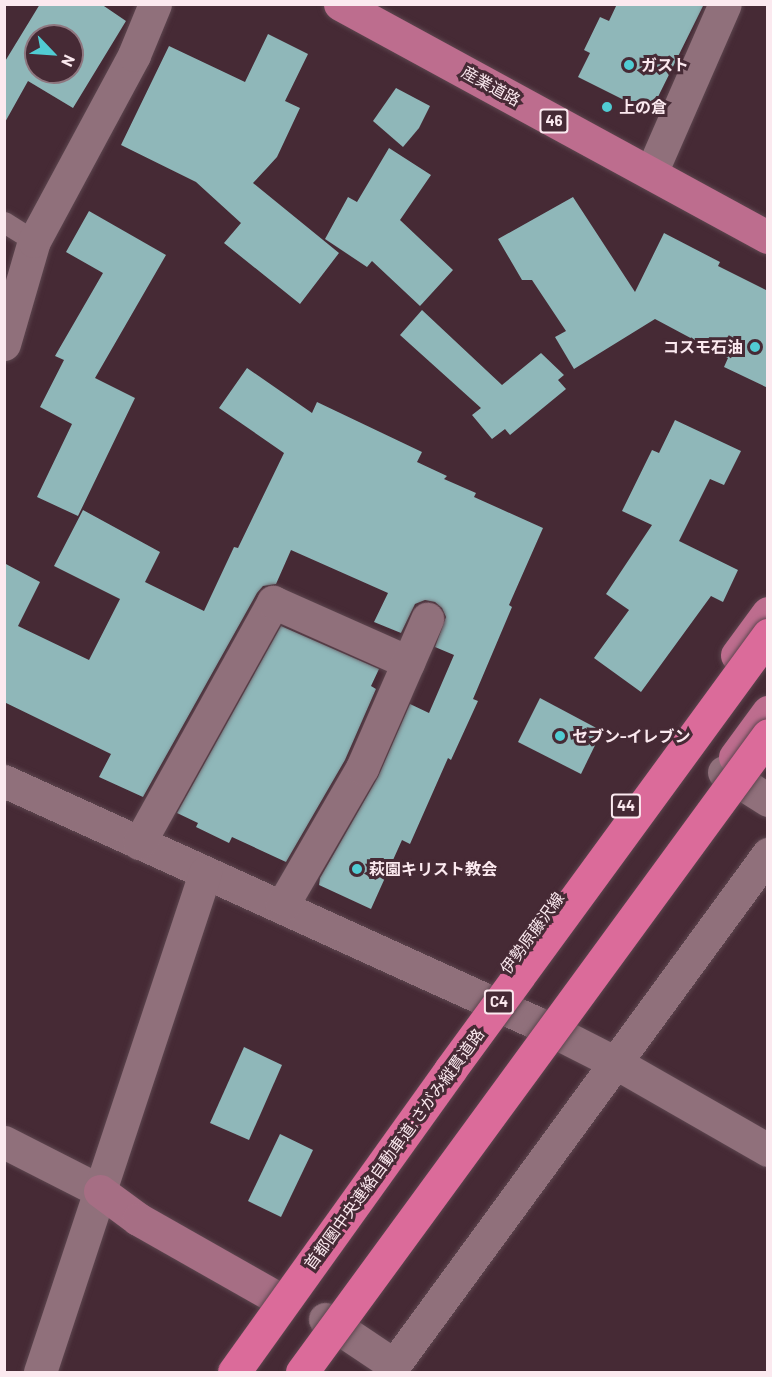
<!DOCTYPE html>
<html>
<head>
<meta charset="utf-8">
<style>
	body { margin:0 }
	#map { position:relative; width:772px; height:1377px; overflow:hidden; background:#462a35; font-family:Barlow,"Noto Sans JP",sans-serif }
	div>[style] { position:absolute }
	.building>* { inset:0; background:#8fb7b9 }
	.roads { filter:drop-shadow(0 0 2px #5d464f) drop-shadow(0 0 2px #5d464f) }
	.lane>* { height:21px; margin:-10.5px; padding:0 10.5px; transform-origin:10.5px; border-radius:10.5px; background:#90707b }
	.street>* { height:33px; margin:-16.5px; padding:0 16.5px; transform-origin:16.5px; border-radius:16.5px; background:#90707b }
	.secondary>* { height:33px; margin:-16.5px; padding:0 16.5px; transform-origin:16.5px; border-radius:16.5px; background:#a66e84 }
	.primary>* { height:33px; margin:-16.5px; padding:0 16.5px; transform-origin:16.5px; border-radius:16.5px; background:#bd6d8e }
	.bridges { filter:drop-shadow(0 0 2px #5d464f) drop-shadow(0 0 2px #5d464f) }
	.highway-bridge>* { height:33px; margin:-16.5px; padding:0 16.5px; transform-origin:16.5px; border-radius:16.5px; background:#db6b9a }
	.dots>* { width:16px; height:16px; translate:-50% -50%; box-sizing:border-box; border:3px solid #462a35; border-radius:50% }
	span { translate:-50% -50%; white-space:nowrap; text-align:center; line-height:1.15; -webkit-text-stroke:6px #462a35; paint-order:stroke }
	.shield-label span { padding:2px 4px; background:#462a35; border:2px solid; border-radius:4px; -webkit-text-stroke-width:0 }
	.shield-label { font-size:15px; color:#fbe9ef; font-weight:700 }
	.poi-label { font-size:16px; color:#fbe9ef; font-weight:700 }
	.left { translate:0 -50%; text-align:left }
	.right { translate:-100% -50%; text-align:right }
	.street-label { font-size:16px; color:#fbe9ef }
	.frame { position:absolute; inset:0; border:6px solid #fbe9ef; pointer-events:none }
	.north { position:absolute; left:24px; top:24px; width:60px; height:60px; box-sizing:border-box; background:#462a35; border:2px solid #8e767f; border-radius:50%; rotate:115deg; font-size:16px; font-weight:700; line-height:24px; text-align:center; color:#fbe9ef }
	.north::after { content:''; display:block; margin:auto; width:21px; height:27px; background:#51ccd3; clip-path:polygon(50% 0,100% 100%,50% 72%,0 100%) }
</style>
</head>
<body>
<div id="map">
	<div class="building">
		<i style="clip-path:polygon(evenodd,40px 4px,101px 4px,126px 21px,73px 108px,28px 81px,4px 124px,4px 63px,40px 4px,36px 36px,72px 36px,72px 72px,36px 72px,36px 36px)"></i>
		<i style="clip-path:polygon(617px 4px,704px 4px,650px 113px,578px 77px,590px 53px,584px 50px,600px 17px,609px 21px)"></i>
		<i style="clip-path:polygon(268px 34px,308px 54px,285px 101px,300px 108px,277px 157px,253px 183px,339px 253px,300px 304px,224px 243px,241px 223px,196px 182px,121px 145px,169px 46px,245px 82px)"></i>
		<i style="clip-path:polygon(396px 88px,430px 106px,419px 128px,403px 147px,373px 121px)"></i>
		<i style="clip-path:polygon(389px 148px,431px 175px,400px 220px,453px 270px,420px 306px,372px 261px,367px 267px,325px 239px,348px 197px,357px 202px)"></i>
		<i style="clip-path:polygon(573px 197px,635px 292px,664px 233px,720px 262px,718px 266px,768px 291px,768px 388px,724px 367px,728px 358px,655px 319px,574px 369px,555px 337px,566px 331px,532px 280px,522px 280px,498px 239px)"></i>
		<i style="clip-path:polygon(89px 211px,166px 255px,95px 378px,135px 398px,78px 516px,37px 497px,72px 424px,40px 407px,64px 360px,55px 356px,103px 273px,66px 252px)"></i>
		<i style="clip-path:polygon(422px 310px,502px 385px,541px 353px,564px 375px,558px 380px,566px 389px,510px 435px,505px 429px,492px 439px,472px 415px,481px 408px,400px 335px)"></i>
		<i style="clip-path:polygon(247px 368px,312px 413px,317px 402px,422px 452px,417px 462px,447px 476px,444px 479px,476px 493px,474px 497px,543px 528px,509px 605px,512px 607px,473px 699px,478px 701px,451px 760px,448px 758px,410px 844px,402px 840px,371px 909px,319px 885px,320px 878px,378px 777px,410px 704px,429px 713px,454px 655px,435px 647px,446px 617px,442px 608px,435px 602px,425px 600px,415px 604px,401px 633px,374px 622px,388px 593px,291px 550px,276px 584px,263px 586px,257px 593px,143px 797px,99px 777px,111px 754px,4px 702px,4px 563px,40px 582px,18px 626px,89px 660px,120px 599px,54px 566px,83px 510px,160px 552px,145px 582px,204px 611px,234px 547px,238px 548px,284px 453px,219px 408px)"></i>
		<i style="clip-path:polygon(675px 420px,741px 451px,724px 485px,710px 479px,679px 541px,738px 570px,723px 602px,711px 596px,641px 692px,594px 658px,629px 610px,606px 594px,652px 525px,622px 511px,652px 450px,659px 453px)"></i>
		<i style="clip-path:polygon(281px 626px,379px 669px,371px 686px,376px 689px,345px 760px,286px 862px,232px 837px,229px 843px,196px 827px,198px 823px,177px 813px)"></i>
		<i style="clip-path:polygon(540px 698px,602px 731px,581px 774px,518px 742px)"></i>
		<i style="clip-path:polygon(244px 1047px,282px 1065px,249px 1140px,210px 1123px)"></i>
		<i style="clip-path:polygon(280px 1134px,313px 1150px,281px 1217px,248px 1201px)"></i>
	</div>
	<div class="roads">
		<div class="lane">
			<i style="left:4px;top:222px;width:36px;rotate:32deg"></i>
		</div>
		<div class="street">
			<i style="left:651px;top:173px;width:184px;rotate:-66.4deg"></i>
			<i style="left:4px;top:344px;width:107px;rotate:-73.8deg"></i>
			<i style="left:34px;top:241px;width:211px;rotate:-61.7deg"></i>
			<i style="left:134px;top:55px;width:55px;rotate:-67.6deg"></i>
			<i style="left:724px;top:772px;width:52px;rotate:32.5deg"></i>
			<i style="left:4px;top:781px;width:588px;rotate:24.43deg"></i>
			<i style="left:539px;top:1024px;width:86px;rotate:26.9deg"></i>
			<i style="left:616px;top:1063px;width:175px;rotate:29.8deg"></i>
			<i style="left:139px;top:843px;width:276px;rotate:-60.9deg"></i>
			<i style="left:273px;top:602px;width:148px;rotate:24deg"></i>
			<i style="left:282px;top:906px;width:160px;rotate:-59.9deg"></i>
			<i style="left:362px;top:768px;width:163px;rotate:-66.4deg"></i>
			<i style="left:4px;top:1142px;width:108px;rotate:27deg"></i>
			<i style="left:325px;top:1319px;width:83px;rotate:33.7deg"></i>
			<i style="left:40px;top:1372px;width:526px;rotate:-71.7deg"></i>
			<i style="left:389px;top:1372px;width:642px;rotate:-53.81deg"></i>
		</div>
		<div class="secondary">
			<i style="left:100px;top:1191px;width:47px;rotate:36.4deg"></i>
			<i style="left:138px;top:1219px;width:154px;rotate:29.6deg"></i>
		</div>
		<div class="primary">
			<i style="left:340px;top:4px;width:487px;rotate:28.6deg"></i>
			<i style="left:737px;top:655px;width:52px;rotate:-53.6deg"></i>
			<i style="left:735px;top:757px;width:56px;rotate:-53.7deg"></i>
		</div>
	</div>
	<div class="bridges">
		<div class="highway-bridge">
			<i style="left:234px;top:1372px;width:371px;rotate:-54.4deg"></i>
			<i style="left:450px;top:1070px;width:539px;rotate:-53.83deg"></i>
			<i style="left:302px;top:1372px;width:789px;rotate:-53.81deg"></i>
		</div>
	</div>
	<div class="dots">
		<i style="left:629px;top:65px;background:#51ccd3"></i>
		<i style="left:607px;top:107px;background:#51ccd3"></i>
		<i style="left:755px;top:347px;background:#51ccd3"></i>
		<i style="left:560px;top:736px;background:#51ccd3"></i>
		<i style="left:357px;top:869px;background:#51ccd3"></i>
	</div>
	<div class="shield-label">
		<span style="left:554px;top:121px">46</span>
		<span style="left:626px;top:806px">44</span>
		<span style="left:499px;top:1002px">C4</span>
	</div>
	<div class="poi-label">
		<span class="left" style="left:641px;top:65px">ガスト</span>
		<span class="left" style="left:619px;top:107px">上の倉</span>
		<span class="right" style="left:743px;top:347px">コスモ石油</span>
		<span class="left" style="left:572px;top:736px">セブン-イレブン</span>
		<span class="left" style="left:369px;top:869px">萩園キリスト教会</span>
	</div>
	<div class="street-label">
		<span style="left:491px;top:86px;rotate:29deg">産業道路</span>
		<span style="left:532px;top:933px;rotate:-54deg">伊勢原藤沢線</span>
		<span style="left:394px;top:1149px;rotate:-54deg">首都圏中央連絡自動車道;さがみ縦貫道路</span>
	</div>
	<div class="frame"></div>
	<div class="north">N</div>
</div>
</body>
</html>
